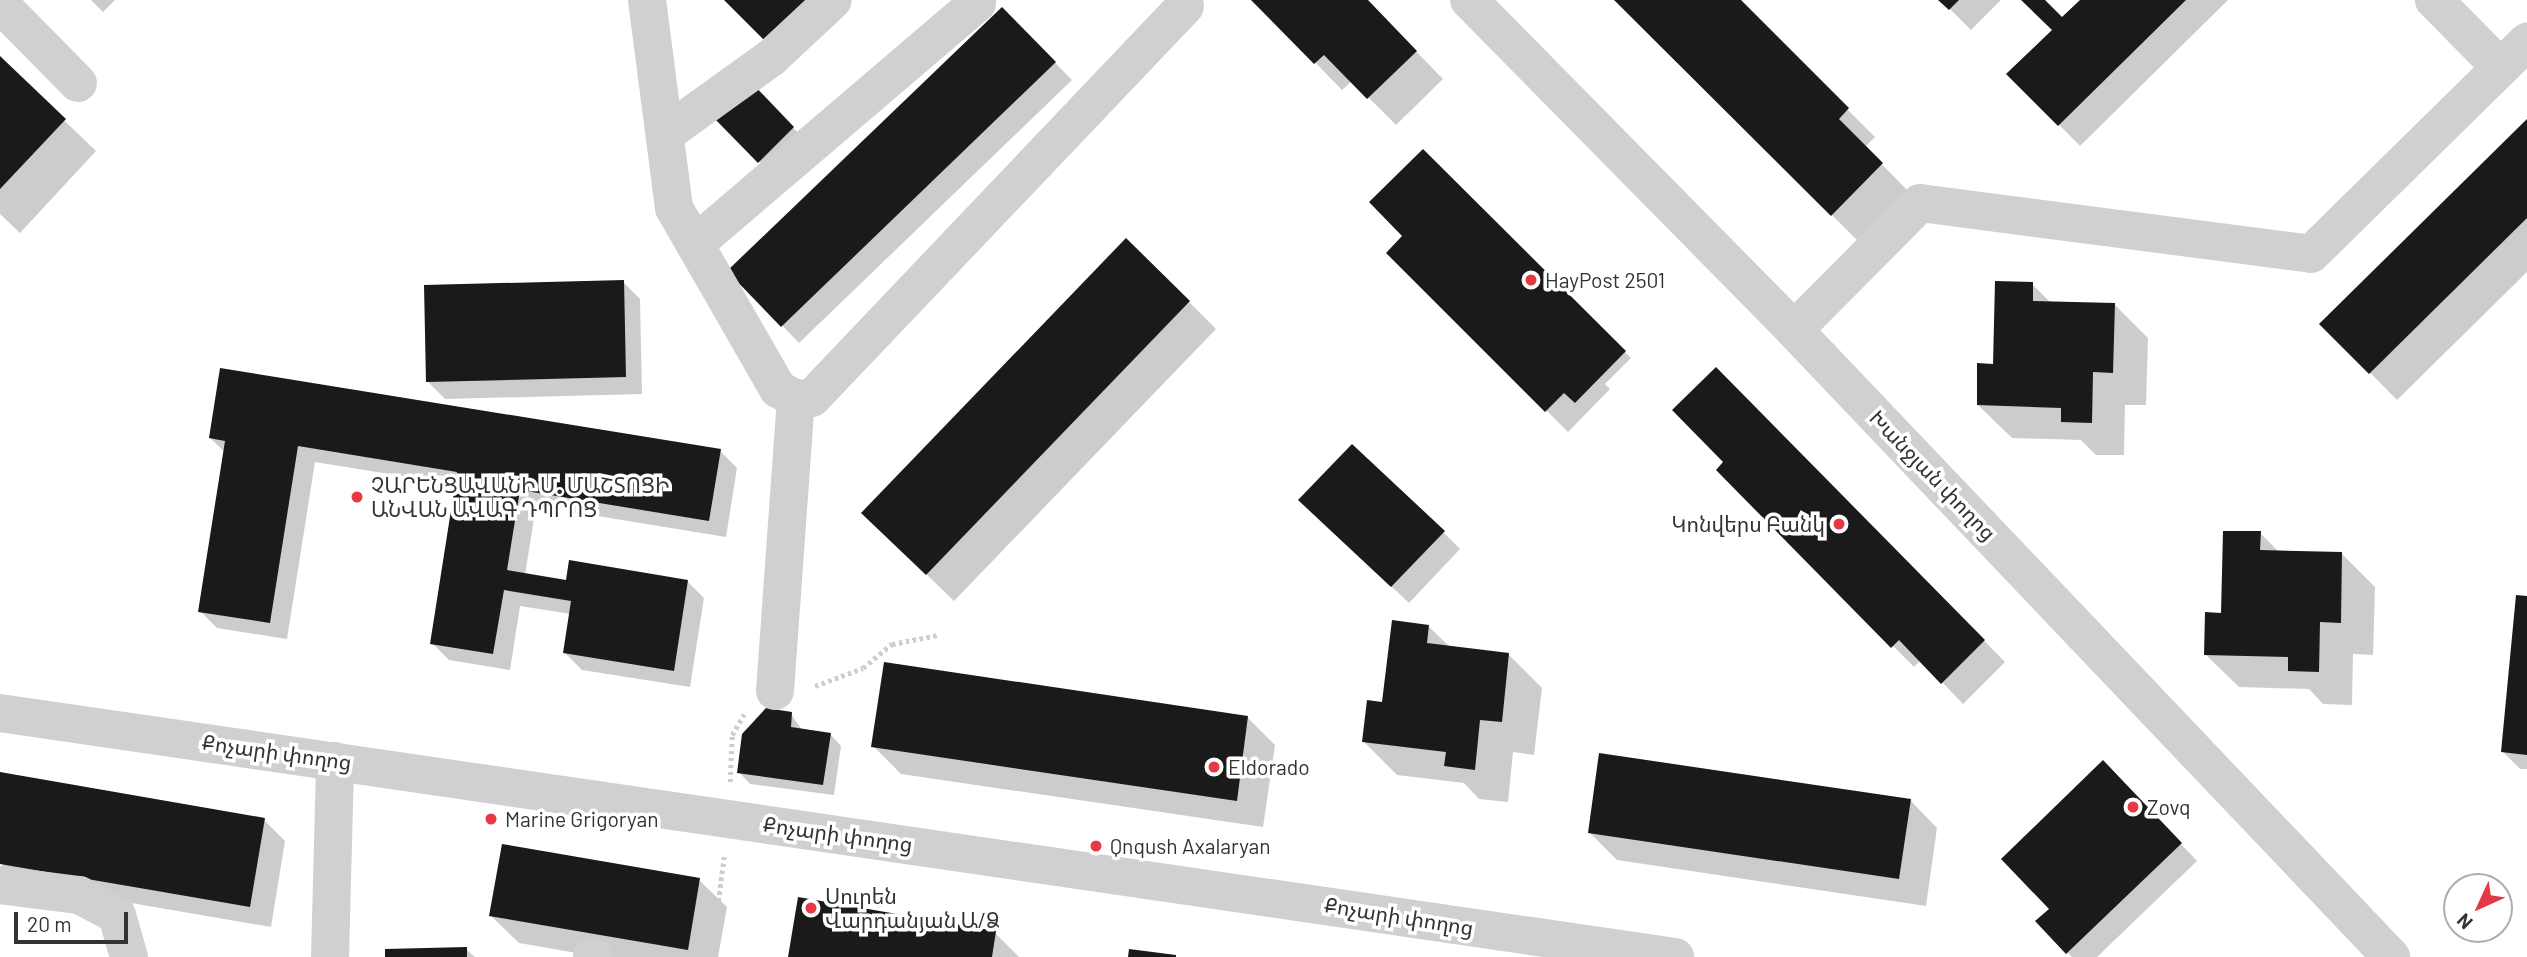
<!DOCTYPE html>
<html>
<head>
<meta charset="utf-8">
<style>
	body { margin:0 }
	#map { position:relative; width:2527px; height:957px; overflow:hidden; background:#fff; font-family:Barlow,"Noto Sans Armenian",sans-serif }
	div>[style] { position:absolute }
	.shadow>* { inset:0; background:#0003 }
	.building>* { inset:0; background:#1a1a1a }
	.path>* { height:4.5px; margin-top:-2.25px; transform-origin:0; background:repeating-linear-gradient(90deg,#cdcdcd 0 3.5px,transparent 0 7px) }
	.minor>* { height:38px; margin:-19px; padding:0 19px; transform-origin:19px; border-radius:19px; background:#d0d0d0 }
	.dots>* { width:19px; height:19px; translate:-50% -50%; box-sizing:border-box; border:4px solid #fff; border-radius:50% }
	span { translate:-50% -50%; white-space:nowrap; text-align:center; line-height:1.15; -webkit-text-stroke:7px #fff; paint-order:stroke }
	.poi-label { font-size:21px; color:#333 }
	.left { translate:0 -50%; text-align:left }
	.right { translate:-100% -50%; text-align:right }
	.street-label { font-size:21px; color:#333 }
	.north { position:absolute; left:2443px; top:873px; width:70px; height:70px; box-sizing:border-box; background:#fff; border:2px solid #adadad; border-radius:50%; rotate:225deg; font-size:19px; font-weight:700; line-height:28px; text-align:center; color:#333 }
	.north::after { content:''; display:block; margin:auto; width:24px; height:32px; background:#e63946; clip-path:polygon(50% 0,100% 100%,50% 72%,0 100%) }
	.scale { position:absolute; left:14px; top:912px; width:114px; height:32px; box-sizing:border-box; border:4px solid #333; border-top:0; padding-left:9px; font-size:21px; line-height:24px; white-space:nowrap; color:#333; -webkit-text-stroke:5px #fff; paint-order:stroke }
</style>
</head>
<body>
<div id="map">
	<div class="shadow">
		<i style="clip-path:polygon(91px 0,115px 0,103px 12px)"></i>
		<i style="clip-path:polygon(1254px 0,1366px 0,1443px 79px,1396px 125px,1352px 81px,1342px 90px)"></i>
		<i style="clip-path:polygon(1617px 0,1738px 0,1875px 137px,1865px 147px,1909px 192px,1859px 242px)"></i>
		<i style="clip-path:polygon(1941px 0,2001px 0,1971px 30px)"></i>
		<i style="clip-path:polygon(2024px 0,2042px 0,2062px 20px,2083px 0,2228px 0,2080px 146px,2009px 74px,2054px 31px)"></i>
		<i style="clip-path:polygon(1002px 9px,1072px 80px,799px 343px,730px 271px)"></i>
		<i style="clip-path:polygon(0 59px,96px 151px,20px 233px,0 214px)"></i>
		<i style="clip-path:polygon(749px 82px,805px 140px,771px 173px,714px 116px)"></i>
		<i style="clip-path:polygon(2527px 122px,2527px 272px,2397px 400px,2322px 324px)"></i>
		<i style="clip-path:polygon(1423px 151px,1631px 358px,1605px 384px,1610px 389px,1568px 432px,1389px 253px,1405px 236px)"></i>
		<i style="clip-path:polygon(623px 282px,640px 299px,642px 394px,445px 399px,428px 382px)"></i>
		<i style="clip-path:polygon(2032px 284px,2051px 303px,2114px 304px,2148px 338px,2146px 405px,2125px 405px,2124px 455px,2096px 455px,2081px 440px,2012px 438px,1978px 405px)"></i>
		<i style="clip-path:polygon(1189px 302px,1216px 329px,954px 601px,891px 540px)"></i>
		<i style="clip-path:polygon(1716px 369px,2005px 662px,1963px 704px,1921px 660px,1914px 667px,1719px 470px,1726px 462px)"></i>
		<i style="clip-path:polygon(210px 438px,720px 451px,737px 468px,726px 537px,536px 506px,525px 575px,567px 582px,687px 581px,704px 598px,690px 687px,582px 670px,565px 653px,571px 614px,520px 606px,510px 670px,449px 660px,432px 643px,457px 485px,315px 462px,287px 639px,217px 628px,200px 611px,225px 452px)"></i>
		<i style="clip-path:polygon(1318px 517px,1443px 532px,1460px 549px,1409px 603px)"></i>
		<i style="clip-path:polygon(2260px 533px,2279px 552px,2342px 554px,2375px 587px,2373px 655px,2353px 654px,2352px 705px,2323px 704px,2309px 689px,2239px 687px,2205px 654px)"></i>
		<i style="clip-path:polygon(2527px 598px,2527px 769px,2520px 769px,2503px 752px)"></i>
		<i style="clip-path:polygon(1428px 626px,1450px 647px,1508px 654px,1542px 688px,1534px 755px,1513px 752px,1508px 802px,1479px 799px,1464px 783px,1397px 775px,1364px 742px)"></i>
		<i style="clip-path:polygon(791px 714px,802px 730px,830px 734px,841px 746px,834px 795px,750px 784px,739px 772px)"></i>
		<i style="clip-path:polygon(1247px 717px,1275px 745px,1263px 827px,901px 774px,873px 746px)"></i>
		<i style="clip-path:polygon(0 773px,264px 820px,285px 841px,271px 927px,3px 881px)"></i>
		<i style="clip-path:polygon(2120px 780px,2197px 861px,2097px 957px,2072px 957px,2038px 921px,2051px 909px)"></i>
		<i style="clip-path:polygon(1910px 800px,1937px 828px,1926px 906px,1617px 860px,1590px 833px)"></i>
		<i style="clip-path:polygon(699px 880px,727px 907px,718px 957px,600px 957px,519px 943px,491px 916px)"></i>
		<i style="clip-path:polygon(995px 933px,1019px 957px,789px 957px)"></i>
		<i style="clip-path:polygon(466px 949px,475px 957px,386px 957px)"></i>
	</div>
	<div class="building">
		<i style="clip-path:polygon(724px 0,812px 0,768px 44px)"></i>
		<i style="clip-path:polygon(1251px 0,1368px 0,1417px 51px,1367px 99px,1324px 55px,1314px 64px)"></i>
		<i style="clip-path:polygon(1614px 0,1741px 0,1849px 108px,1839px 119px,1883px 163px,1831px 216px)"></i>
		<i style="clip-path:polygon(1938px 0,1959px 0,1949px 10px)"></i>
		<i style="clip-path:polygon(2021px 0,2045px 0,2062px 17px,2080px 0,2186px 0,2058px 126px,2006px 74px,2052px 30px)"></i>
		<i style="clip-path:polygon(1002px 7px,1056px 62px,781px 327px,727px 271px)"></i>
		<i style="clip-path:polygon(0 56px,66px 119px,0 189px)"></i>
		<i style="clip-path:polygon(749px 80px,794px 127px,758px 163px,712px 116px)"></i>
		<i style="clip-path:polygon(2527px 119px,2527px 218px,2369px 374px,2319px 324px)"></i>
		<i style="clip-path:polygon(1423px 149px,1626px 351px,1575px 403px,1564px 393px,1545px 412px,1386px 253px,1402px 236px,1369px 202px)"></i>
		<i style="clip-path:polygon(1126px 238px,1190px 301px,926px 575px,861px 513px)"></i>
		<i style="clip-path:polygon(624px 280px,626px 377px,426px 382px,424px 285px)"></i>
		<i style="clip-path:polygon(1995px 281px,2033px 282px,2033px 301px,2115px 303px,2113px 373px,2093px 372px,2092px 423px,2061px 422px,2061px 408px,1977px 405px,1977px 363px,1993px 364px)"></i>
		<i style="clip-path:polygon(1716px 367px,1985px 640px,1941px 684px,1899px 640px,1891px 648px,1716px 470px,1723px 462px,1672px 410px)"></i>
		<i style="clip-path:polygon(220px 368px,721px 449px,709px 521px,520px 490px,507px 570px,566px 580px,569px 560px,688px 580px,674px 671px,563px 653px,571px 601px,504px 590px,493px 654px,430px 644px,457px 472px,298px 446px,270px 623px,198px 612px,225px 441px,209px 438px)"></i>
		<i style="clip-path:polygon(1352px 444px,1445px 531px,1391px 587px,1298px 500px)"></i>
		<i style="clip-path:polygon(2223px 531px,2261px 531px,2260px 550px,2342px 552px,2341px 623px,2320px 622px,2319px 672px,2288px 671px,2288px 657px,2204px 655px,2205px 612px,2221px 613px)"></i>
		<i style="clip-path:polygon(2516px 595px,2527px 596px,2527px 755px,2501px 752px)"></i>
		<i style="clip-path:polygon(1392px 620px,1429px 625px,1427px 643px,1509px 653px,1502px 722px,1480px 720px,1475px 770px,1444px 766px,1446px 752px,1362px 742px,1367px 700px,1382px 702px)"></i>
		<i style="clip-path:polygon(884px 662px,1248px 716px,1237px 801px,871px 747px)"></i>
		<i style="clip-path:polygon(766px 708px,792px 712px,791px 727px,831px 733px,823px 785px,737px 773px,742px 734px)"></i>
		<i style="clip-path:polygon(1599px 753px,1911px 799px,1899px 879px,1588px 833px)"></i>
		<i style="clip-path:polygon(2103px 760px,2182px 843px,2066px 954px,2035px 921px,2049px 909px,2001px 859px)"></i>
		<i style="clip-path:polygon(0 772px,265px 818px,250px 907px,0 864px)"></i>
		<i style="clip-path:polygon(502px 844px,700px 878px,688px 950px,489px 916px)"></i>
		<i style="clip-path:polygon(798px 897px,996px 931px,992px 957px,788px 957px)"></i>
		<i style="clip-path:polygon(467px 947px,467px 957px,385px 957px,385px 949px)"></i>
		<i style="clip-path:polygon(1129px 949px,1176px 955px,1176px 957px,1128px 957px)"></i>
	</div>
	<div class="path">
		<i style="left:815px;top:686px;width:51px;rotate:-20.6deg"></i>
		<i style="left:863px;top:668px;width:38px;rotate:-40deg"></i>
		<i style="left:892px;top:644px;width:47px;rotate:-11.1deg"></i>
		<i style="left:730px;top:782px;width:47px;rotate:-87.6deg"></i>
		<i style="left:732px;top:735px;width:24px;rotate:-60deg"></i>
		<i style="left:711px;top:957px;width:101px;rotate:-82.6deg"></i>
	</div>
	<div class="minor">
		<i style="left:647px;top:0;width:210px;rotate:82.6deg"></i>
		<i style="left:674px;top:208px;width:209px;rotate:60.1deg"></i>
		<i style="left:778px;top:389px;width:21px;rotate:29deg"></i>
		<i style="left:796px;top:399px;width:16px;rotate:-4deg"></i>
		<i style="left:812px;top:398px;width:541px;rotate:-46.42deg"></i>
		<i style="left:1469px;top:0;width:463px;rotate:45.4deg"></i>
		<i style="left:1794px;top:330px;width:866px;rotate:46.4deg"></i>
		<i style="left:2434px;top:0;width:95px;rotate:45.4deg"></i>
		<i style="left:0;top:4px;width:111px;rotate:45.4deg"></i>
		<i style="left:665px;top:134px;width:132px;rotate:-35.7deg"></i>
		<i style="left:772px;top:57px;width:83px;rotate:-43.1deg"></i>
		<i style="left:695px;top:244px;width:371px;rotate:-40.5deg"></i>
		<i style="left:1794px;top:330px;width:179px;rotate:-45.2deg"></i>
		<i style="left:1920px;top:203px;width:394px;rotate:7.4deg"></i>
		<i style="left:2311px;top:254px;width:303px;rotate:-44.5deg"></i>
		<i style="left:775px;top:691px;width:293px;rotate:-85.9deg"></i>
		<i style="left:0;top:713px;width:1693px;rotate:8.29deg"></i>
		<i style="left:0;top:885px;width:80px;rotate:7.2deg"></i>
		<i style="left:79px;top:895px;width:43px;rotate:27.8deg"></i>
		<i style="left:117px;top:915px;width:44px;rotate:74.1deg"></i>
		<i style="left:330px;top:957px;width:196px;rotate:-88.5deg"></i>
		<i style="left:592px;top:957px;width:2px"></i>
	</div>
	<div class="dots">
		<i style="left:1531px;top:280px;background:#e63946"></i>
		<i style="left:357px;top:497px;background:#e63946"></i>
		<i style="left:1839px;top:524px;background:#e63946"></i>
		<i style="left:1214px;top:767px;background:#e63946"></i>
		<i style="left:2133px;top:807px;background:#e63946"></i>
		<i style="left:491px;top:819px;background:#e63946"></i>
		<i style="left:1096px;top:846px;background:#e63946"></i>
		<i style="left:811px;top:908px;background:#e63946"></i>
	</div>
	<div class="poi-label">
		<span class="left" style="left:1545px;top:280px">HayPost 2501</span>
		<span class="left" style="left:371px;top:497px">ՉԱՐԵՆՑԱՎԱՆԻ Մ. ՄԱՇՏՈՑԻ<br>ԱՆՎԱՆ ԱՎԱԳ ԴՊՐՈՑ</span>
		<span class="right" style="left:1825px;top:524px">Կոնվերս Բանկ</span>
		<span class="left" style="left:1228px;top:767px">Eldorado</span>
		<span class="left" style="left:2147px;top:807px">Zovq</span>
		<span class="left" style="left:505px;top:819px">Marine Grigoryan</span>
		<span class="left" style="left:1110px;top:846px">Qnqush Axalaryan</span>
		<span class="left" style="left:825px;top:908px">Սուրեն<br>Վարդանյան Ա/Ձ</span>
	</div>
	<div class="street-label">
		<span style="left:1933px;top:475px;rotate:46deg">Խանջյան փողոց</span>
		<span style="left:277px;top:752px;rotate:8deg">Քոչարի փողոց</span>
		<span style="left:838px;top:834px;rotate:8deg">Քոչարի փողոց</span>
		<span style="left:1399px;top:916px;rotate:9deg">Քոչարի փողոց</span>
	</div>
	<div class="north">N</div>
	<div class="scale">20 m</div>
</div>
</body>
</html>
